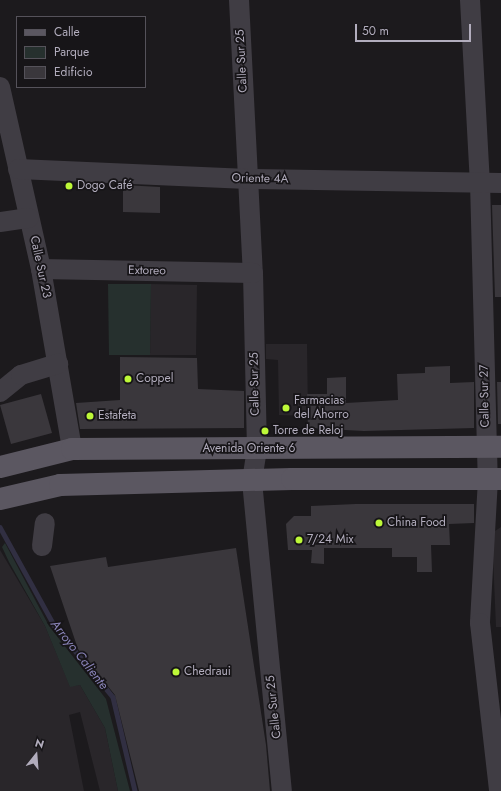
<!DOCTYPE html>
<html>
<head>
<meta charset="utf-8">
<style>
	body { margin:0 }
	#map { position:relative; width:501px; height:791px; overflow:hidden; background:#1c1a1d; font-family:Jost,sans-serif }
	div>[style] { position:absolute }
	.built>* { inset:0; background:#29262a }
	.green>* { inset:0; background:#26302e }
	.stream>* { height:4.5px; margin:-2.25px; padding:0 2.25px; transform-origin:2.25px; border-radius:2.25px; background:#312f42 }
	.building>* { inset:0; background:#3a373c }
	.minor>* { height:20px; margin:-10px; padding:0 10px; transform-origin:10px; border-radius:10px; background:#403d44 }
	.major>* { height:22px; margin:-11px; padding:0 11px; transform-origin:11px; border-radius:11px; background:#5b5761 }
	.dots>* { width:11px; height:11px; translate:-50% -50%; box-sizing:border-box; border:2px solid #171518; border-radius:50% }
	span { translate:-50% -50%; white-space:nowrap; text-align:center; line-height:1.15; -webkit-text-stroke:3.5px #171518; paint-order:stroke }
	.street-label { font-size:12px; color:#b2adbd }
	.poi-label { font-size:12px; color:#b2adbd }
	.left { translate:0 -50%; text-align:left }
	.water-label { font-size:13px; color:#8983b8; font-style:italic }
	.legend { position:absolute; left:16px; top:16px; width:130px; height:72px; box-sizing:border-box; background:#171518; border:1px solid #55525a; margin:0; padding:5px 7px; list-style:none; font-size:12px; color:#b2adbd }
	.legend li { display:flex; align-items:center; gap:8px; height:20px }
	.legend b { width:20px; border:1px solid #55525a }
	.north { position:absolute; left:16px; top:735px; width:40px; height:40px; -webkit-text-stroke:3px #171518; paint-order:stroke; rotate:17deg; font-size:11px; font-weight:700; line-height:16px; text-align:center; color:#b2adbd }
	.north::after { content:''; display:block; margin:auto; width:14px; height:18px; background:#b2adbd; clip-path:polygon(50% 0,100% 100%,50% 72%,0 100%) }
	.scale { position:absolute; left:355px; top:24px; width:116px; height:18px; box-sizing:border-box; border:2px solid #b2adbd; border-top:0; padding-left:5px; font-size:12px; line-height:14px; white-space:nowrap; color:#b2adbd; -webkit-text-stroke:3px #171518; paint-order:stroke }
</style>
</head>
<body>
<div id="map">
	<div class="built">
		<i style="clip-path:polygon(151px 284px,197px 285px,196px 355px,150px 355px)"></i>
		<i style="clip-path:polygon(266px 344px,307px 344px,308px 416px,279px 415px,278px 360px,266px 359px)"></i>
		<i style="clip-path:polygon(501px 527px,501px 627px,496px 627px,492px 533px)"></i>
		<i style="clip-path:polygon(0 550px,45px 626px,70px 686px,80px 685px,105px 728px,118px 791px,100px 791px,80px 712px,69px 715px,84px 791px,0 791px)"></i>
	</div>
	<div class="green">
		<i style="clip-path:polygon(108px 284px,151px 284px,150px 355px,109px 355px)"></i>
		<i style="clip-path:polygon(5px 543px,49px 626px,106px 699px,130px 791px,118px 791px,105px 728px,80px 685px,70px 687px,45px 626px,9px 562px,2px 547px)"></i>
	</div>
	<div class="stream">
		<i style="left:0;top:527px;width:112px;rotate:61.1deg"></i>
		<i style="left:54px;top:625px;width:93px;rotate:50.7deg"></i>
		<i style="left:113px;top:697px;width:97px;rotate:76.8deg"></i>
	</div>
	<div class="building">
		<i style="clip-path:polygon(123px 185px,160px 187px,160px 213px,123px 212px)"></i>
		<i style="clip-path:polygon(492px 205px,501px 205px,501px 297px,495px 297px)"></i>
		<i style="clip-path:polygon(120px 357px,197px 358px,198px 389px,244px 391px,244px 428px,80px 429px,76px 403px,120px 400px)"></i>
		<i style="clip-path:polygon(450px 366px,450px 383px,474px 382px,474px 428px,364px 431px,308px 428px,307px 394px,327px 394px,327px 378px,346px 377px,346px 403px,398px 400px,397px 374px,425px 373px,425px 367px)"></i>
		<i style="clip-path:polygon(497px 382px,501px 382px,501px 424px,498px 424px)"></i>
		<i style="clip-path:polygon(41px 394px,52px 433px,11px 444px,0 405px)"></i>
		<i style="clip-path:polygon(356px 504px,474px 504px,474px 523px,449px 524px,450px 545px,431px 545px,432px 572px,417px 572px,417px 557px,392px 557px,392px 548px,324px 548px,324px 564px,311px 563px,312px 550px,288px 550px,286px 524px,294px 516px,311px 516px,311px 506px)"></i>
		<i style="clip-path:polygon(236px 548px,266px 745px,270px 791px,139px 791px,115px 695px,78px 649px,50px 566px,106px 557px,108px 567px)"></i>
	</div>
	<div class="minor">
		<i style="left:239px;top:0;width:273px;rotate:87.1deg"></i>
		<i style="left:253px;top:273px;width:176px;rotate:88.7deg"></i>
		<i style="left:257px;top:449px;width:32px;rotate:99deg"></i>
		<i style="left:252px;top:481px;width:311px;rotate:84.5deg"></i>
		<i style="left:470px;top:0;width:182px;rotate:86.9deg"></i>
		<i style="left:480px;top:182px;width:297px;rotate:88.5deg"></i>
		<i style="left:488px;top:479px;width:144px;rotate:93.2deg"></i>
		<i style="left:480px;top:623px;width:169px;rotate:83.5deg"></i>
		<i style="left:0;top:87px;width:187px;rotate:77.3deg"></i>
		<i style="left:41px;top:269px;width:183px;rotate:80.2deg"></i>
		<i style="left:18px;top:169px;width:230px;rotate:2.5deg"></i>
		<i style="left:248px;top:179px;width:253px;rotate:0.9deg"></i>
		<i style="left:0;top:222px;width:29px;rotate:-8deg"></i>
		<i style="left:41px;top:269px;width:212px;rotate:1.1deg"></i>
		<i style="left:0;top:392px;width:27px;rotate:-39deg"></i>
		<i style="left:21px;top:375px;width:39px;rotate:-17deg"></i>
		<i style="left:42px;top:546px;width:23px;rotate:-83deg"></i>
	</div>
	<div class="major">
		<i style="left:0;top:467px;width:74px;rotate:-14deg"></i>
		<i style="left:72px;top:449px;width:429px;rotate:-0.3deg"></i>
		<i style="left:0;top:499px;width:62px;rotate:-13.1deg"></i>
		<i style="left:60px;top:485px;width:232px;rotate:-1.5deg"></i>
		<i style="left:292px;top:479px;width:209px"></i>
	</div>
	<div class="dots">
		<i style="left:69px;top:186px;background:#bdf838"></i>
		<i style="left:128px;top:379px;background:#bdf838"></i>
		<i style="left:286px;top:408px;background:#bdf838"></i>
		<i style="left:90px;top:416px;background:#bdf838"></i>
		<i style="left:265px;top:431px;background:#bdf838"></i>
		<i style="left:379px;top:523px;background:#bdf838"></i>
		<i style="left:299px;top:540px;background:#bdf838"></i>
		<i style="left:176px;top:672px;background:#bdf838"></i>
	</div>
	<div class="street-label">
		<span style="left:242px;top:61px;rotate:-93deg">Calle Sur 25</span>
		<span style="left:260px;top:179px;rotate:1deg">Oriente 4A</span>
		<span style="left:40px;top:267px;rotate:78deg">Calle Sur 23</span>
		<span style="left:147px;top:271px;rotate:1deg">Extoreo</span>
		<span style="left:255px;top:384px;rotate:-91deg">Calle Sur 25</span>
		<span style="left:485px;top:396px;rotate:-91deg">Calle Sur 27</span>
		<span style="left:249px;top:449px">Avenida Oriente 6</span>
		<span style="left:274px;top:707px;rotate:-96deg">Calle Sur 25</span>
	</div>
	<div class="poi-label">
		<span class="left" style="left:77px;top:186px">Dogo Café</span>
		<span class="left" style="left:136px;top:379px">Coppel</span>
		<span class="left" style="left:294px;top:408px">Farmacias<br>del Ahorro</span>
		<span class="left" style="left:98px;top:416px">Estafeta</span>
		<span class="left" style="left:273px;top:431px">Torre de Reloj</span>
		<span class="left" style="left:387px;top:523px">China Food</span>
		<span class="left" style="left:307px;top:540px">7/24 Mix</span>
		<span class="left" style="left:184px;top:672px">Chedraui</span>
	</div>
	<div class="water-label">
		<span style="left:79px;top:655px;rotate:52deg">Arroyo Caliente</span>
	</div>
	<ul class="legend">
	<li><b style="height:5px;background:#5b5761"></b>Calle</li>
	<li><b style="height:11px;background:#26302e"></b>Parque</li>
	<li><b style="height:11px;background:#3a373c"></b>Edificio</li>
	</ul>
	<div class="north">N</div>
	<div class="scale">50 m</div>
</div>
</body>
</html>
